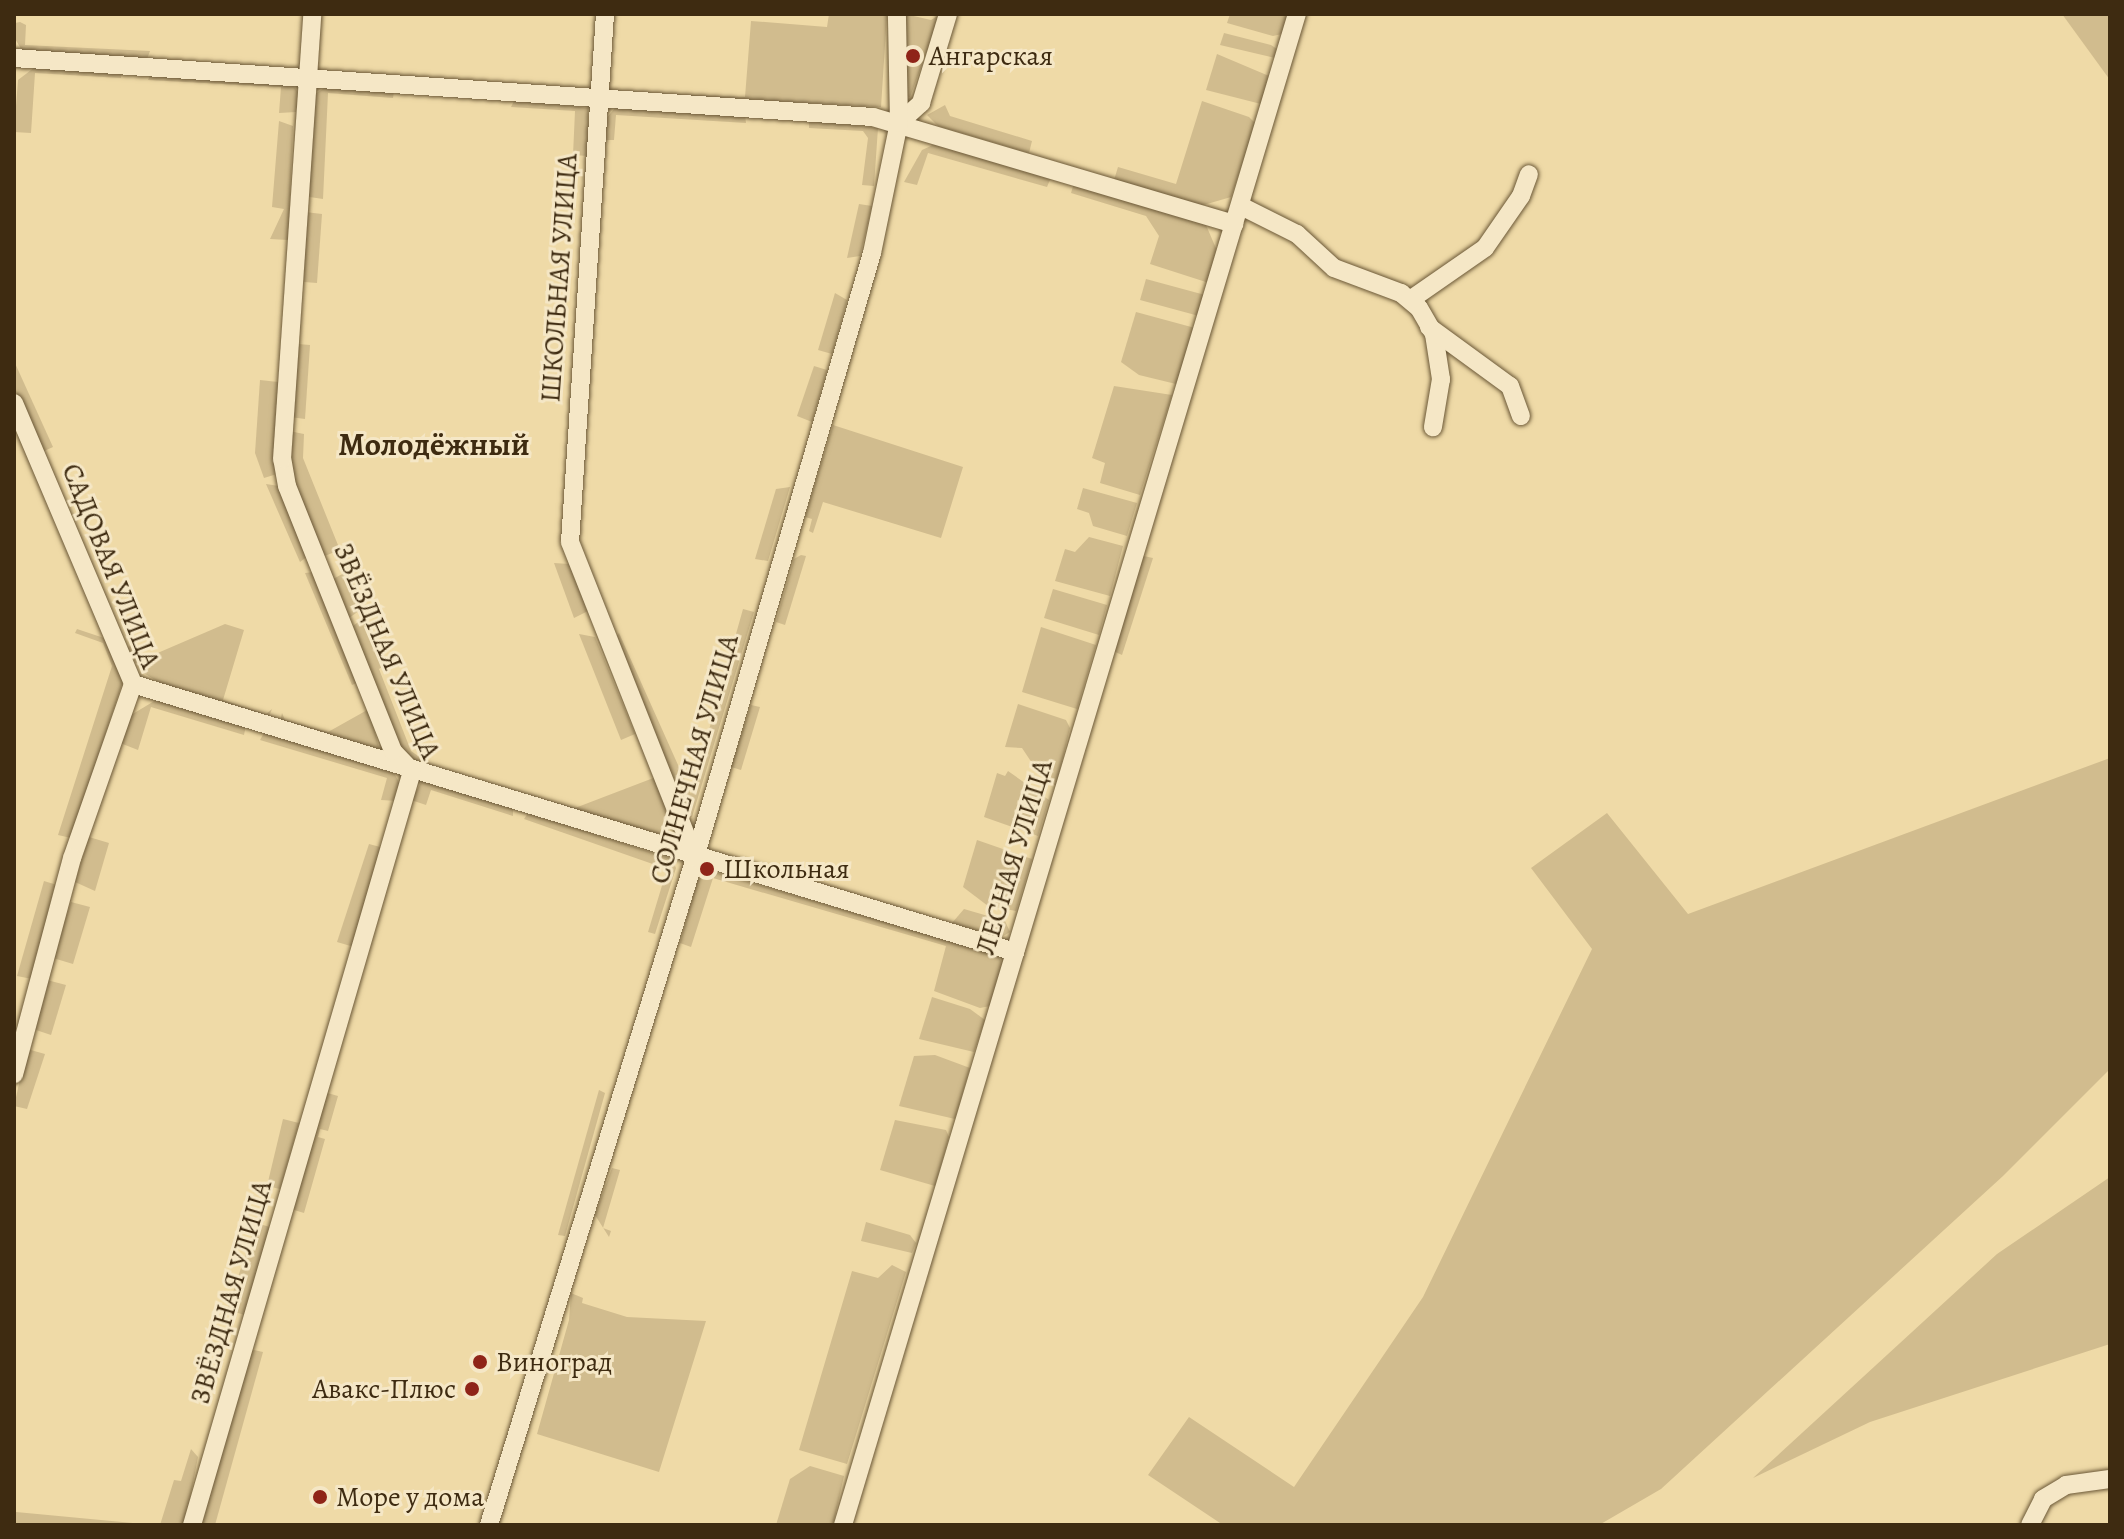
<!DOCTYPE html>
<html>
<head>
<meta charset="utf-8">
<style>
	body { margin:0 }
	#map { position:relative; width:2124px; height:1539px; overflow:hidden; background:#efdaa7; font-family:Alegreya,serif }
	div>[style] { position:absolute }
	.green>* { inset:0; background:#d1bc8e }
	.roads { filter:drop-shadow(0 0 2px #6a5736) drop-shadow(0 0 2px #6a5736) }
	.minor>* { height:18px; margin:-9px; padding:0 9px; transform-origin:9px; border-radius:9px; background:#f5e7c6 }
	.dots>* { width:22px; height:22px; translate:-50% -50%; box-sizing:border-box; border:4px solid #f5e7c6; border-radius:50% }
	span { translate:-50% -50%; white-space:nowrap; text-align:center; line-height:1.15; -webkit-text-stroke:6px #f5e7c6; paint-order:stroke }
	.poi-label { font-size:28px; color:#3e2b11 }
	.left { translate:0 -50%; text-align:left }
	.right { translate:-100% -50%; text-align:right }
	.street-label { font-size:28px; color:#3e2b11 }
	.quarter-label { font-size:32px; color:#3e2b11; font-weight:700 }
	.frame { position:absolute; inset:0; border:16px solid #3e2b11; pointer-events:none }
</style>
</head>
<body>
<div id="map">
	<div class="green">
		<i style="clip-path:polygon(829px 14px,887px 14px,881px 107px,620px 92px,745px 97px,751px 21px,827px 27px)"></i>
		<i style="clip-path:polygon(905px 14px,931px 20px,941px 14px,910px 97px,905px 96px)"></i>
		<i style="clip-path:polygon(1230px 14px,1288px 14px,1282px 34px,1273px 36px,1227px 23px)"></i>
		<i style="clip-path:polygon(2062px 14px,2110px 14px,2110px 80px)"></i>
		<i style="clip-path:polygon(20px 22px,26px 25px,25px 45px,150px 51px,147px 59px,23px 52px,14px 37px,15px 23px)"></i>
		<i style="clip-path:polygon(1224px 33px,1271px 45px,1277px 49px,1275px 58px,1220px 45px)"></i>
		<i style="clip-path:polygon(1217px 54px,1269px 76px,1261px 104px,1206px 90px)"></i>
		<i style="clip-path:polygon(35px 67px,122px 70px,121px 78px,35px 73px,31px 133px,14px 132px,18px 80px)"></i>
		<i style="clip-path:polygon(150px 75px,291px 82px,299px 94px,296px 112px,279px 113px,281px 87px,148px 80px)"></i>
		<i style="clip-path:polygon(327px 86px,394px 91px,393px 98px,328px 93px,323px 199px,303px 196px,315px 94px)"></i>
		<i style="clip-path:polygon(515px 99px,588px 108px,588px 156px,573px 155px,575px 111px,511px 107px)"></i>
		<i style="clip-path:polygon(1202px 101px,1249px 117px,1256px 124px,1231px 197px,1200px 206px,1114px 180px,1118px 167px,1176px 184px)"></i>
		<i style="clip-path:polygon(945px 105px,950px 116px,1032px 141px,1029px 153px,938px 126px,927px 115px)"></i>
		<i style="clip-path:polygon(615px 108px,745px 114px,746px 123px,616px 115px,614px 140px,603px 140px,605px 120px)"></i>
		<i style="clip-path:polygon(809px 120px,878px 128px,874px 186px,862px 185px,868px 138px,863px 131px,809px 128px)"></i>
		<i style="clip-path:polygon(279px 121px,293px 126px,288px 240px,270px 239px,284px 209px,272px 207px)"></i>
		<i style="clip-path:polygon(935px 144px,1052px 175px,1047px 187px,928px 153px,917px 185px,904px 182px,922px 150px)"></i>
		<i style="clip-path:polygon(1074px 183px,1206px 225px,1218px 253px,1209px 283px,1150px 264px,1159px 236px,1146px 216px,1071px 193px)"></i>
		<i style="clip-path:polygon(859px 204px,872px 206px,860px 256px,847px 258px)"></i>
		<i style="clip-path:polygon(305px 212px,322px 214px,317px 283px,304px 282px)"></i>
		<i style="clip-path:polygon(1146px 279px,1205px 295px,1199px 316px,1140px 300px)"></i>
		<i style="clip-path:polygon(835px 293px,847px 300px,832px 354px,818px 350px)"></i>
		<i style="clip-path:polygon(1136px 312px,1195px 328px,1176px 384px,1139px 375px,1121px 362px)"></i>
		<i style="clip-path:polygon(298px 344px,310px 345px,305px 419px,290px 417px)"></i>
		<i style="clip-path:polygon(14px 361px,53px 447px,42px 452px,14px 387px)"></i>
		<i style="clip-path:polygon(814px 366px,827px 370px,812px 422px,797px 416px)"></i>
		<i style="clip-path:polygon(260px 380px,278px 382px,277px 474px,264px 478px,255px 453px)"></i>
		<i style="clip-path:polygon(1114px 386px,1172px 395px,1140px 495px,1100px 483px,1105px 463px,1092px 458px)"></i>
		<i style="clip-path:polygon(833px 425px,963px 467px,941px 538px,823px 502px,813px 533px,809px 531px,812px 519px,805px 517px)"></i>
		<i style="clip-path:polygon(289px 431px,304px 434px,303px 458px,340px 550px,322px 557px,293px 484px)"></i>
		<i style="clip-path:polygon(266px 484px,279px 486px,308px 556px,300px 562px)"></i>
		<i style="clip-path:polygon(790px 487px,768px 561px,755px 559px,776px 489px)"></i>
		<i style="clip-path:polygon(1083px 488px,1137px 503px,1127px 536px,1093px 526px,1089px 513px,1077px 509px)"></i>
		<i style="clip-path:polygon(1089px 537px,1123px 546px,1110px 596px,1055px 581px,1065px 549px,1075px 552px)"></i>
		<i style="clip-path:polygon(801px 555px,806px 556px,785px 625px,776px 622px,794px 559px)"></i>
		<i style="clip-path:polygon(1139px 555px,1153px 558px,1122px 655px,1111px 650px)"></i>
		<i style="clip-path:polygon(554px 563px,569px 564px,588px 611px,574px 618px)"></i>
		<i style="clip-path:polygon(348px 571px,363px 608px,349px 618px,333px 579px)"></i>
		<i style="clip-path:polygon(314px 572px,359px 682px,352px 685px,305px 573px)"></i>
		<i style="clip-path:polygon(1053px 589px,1107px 605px,1099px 635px,1044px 618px)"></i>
		<i style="clip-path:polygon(743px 609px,754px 612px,692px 817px,686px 814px,613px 640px,619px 633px,691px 794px)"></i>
		<i style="clip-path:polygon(366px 616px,385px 665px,379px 669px,411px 751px,438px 770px,575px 808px,656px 777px,671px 814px,667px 842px,424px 768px,401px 753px,353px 626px)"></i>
		<i style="clip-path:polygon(225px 624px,244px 630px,223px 700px,266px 714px,272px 709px,268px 719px,170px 689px,142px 672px,126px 649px,132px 644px,139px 661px)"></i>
		<i style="clip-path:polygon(1041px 627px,1096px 645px,1077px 709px,1022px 692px)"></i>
		<i style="clip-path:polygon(77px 629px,107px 639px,124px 678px,71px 838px,58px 835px,112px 666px,103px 643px,75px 633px)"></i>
		<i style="clip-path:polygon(579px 634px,595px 637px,635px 734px,621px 740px)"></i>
		<i style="clip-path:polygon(156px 700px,246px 725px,244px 735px,151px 707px,138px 750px,120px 743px,131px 715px)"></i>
		<i style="clip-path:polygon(1018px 704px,1066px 720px,1070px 728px,1056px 786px,1040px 775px,1022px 748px,1005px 747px)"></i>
		<i style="clip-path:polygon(751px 705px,760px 707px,741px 770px,731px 767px)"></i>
		<i style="clip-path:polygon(369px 709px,380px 752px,280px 722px,282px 713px,285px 720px,328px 732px)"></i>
		<i style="clip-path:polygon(265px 731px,394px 773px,400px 784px,397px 801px,381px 800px,387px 778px,260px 740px)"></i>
		<i style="clip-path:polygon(2110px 758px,2110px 1069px,2003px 1176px,1661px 1489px,1599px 1525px,1223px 1525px,1148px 1475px,1189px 1417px,1294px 1487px,1423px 1297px,1592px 949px,1531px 868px,1607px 813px,1688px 914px)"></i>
		<i style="clip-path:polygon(1008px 771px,1049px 800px,1038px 836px,984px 817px,997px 773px,1005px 776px)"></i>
		<i style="clip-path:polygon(422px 781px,513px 807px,513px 816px,431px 790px,426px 805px,411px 800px)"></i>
		<i style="clip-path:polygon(528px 813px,672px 859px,676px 868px,655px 934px,648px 932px,667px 869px,524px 819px)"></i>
		<i style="clip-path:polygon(89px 837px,109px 843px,95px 891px,75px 882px)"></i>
		<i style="clip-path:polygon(977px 840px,1032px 859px,1016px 911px,988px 906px,963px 887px)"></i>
		<i style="clip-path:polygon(369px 844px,384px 848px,354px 947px,337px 942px)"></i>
		<i style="clip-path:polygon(714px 872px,997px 955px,1004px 965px,990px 1006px,980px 1008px,934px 991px,946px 946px,713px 878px,691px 947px,680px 943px,698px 879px)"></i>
		<i style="clip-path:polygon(44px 881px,57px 885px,32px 979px,17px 976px)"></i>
		<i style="clip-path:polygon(71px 902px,90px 907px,73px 964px,53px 958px)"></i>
		<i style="clip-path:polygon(964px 909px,1005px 921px,1010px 932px,1000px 938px,952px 923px)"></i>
		<i style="clip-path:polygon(47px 980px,66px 985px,51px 1035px,33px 1029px)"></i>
		<i style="clip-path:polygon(932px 997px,970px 1009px,985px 1020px,974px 1052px,919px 1039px)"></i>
		<i style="clip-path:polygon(27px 1049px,45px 1054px,27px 1109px,14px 1106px)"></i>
		<i style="clip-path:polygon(935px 1055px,970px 1068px,955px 1119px,899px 1106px,914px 1056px)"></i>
		<i style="clip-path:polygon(599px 1090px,605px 1093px,565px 1236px,558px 1235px)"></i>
		<i style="clip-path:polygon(324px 1092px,338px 1096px,328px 1131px,320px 1129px,318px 1137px,325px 1139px,304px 1213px,291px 1209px)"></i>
		<i style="clip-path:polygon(283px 1119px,299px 1123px,280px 1189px,267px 1186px)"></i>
		<i style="clip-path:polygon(895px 1120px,946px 1130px,949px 1137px,935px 1186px,880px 1170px)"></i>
		<i style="clip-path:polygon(612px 1168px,620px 1170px,603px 1228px,611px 1231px,609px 1237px,595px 1215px)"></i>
		<i style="clip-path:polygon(2110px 1177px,2110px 1344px,1870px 1422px,1753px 1478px,1997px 1254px)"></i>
		<i style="clip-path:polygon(866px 1222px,910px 1235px,916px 1243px,912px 1253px,861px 1241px)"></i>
		<i style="clip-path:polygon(256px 1223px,270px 1227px,245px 1315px,227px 1310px)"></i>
		<i style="clip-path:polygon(892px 1265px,906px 1272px,847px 1464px,799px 1450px,852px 1271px,878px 1278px)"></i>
		<i style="clip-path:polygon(571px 1293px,583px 1298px,582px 1303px,627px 1317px,706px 1321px,659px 1472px,537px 1434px,569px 1320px)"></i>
		<i style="clip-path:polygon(249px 1349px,263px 1352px,215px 1525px,202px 1525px)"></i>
		<i style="clip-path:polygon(191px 1449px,198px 1457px,185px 1525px,160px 1525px,174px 1480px,181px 1481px)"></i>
		<i style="clip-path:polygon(810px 1466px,844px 1476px,833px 1525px,776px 1525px,790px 1479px)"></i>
		<i style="clip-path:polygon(14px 1511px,16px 1512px,154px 1525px,14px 1525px)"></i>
	</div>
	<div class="roads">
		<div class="minor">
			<i style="left:605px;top:14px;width:529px;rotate:93.79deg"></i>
			<i style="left:570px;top:542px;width:340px;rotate:68.4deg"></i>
			<i style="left:14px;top:58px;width:861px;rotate:3.93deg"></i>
			<i style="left:873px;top:117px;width:377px;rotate:16.5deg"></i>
			<i style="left:899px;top:123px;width:30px;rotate:-42deg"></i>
			<i style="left:921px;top:103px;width:93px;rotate:-73.1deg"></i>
			<i style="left:1241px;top:206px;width:63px;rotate:26.6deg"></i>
			<i style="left:1297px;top:234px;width:50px;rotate:42.6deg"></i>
			<i style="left:1334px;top:268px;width:72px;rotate:20.5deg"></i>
			<i style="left:1401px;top:293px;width:23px;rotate:40deg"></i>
			<i style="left:1419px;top:308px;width:30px;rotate:60deg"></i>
			<i style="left:1434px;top:334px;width:46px;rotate:81.2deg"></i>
			<i style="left:1441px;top:379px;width:49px;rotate:99.5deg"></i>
			<i style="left:1410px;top:300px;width:91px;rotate:-34.7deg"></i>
			<i style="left:1485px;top:248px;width:63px;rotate:-55.3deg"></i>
			<i style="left:1521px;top:196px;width:23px;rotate:-70deg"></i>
			<i style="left:1429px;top:327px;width:100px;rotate:36.1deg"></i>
			<i style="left:1510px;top:386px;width:32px;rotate:70deg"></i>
			<i style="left:14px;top:403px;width:305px;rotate:67deg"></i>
			<i style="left:133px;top:684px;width:184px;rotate:109.3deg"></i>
			<i style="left:72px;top:858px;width:224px;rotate:105deg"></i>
			<i style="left:133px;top:684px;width:922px;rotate:16.9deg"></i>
			<i style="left:192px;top:1525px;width:785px;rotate:-73.73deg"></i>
			<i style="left:412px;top:771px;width:28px;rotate:-134deg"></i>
			<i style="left:393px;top:751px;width:285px;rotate:-111.8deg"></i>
			<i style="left:287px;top:486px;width:27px;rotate:-100deg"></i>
			<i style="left:282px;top:459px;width:446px;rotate:-86.1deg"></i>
			<i style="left:489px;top:1525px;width:698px;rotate:-72.84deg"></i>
			<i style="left:695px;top:858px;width:630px;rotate:-73.69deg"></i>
			<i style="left:872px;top:253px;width:133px;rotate:-78.3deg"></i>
			<i style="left:899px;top:123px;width:109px;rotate:-91.1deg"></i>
			<i style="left:843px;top:1525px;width:1578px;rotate:-73.28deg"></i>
			<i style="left:2030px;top:1525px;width:29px;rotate:-63deg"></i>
			<i style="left:2043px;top:1499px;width:27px;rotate:-31deg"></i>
			<i style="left:2066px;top:1485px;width:44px;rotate:-7.8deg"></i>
		</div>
	</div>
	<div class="dots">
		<i style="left:913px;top:56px;background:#8f2418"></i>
		<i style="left:707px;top:869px;background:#8f2418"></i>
		<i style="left:480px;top:1362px;background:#8f2418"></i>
		<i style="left:472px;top:1389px;background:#8f2418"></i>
		<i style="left:320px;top:1497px;background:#8f2418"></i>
	</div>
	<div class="poi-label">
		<span class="left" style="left:929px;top:56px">Ангарская</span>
		<span class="left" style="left:723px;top:869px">Школьная</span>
		<span class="left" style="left:496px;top:1362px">Виноград</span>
		<span class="right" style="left:456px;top:1389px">Авакс-Плюс</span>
		<span class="left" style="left:336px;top:1497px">Море у дома</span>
	</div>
	<div class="street-label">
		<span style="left:559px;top:278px;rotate:-86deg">ШКОЛЬНАЯ УЛИЦА</span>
		<span style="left:111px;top:566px;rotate:68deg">САДОВАЯ УЛИЦА</span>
		<span style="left:387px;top:651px;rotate:67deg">ЗВЁЗДНАЯ УЛИЦА</span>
		<span style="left:694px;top:759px;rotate:-74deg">СОЛНЕЧНАЯ УЛИЦА</span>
		<span style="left:1014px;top:857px;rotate:-73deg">ЛЕСНАЯ УЛИЦА</span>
		<span style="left:231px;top:1292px;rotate:-74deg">ЗВЁЗДНАЯ УЛИЦА</span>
	</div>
	<div class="quarter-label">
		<span style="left:434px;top:444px">Молодёжный</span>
	</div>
	<div class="frame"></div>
</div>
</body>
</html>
